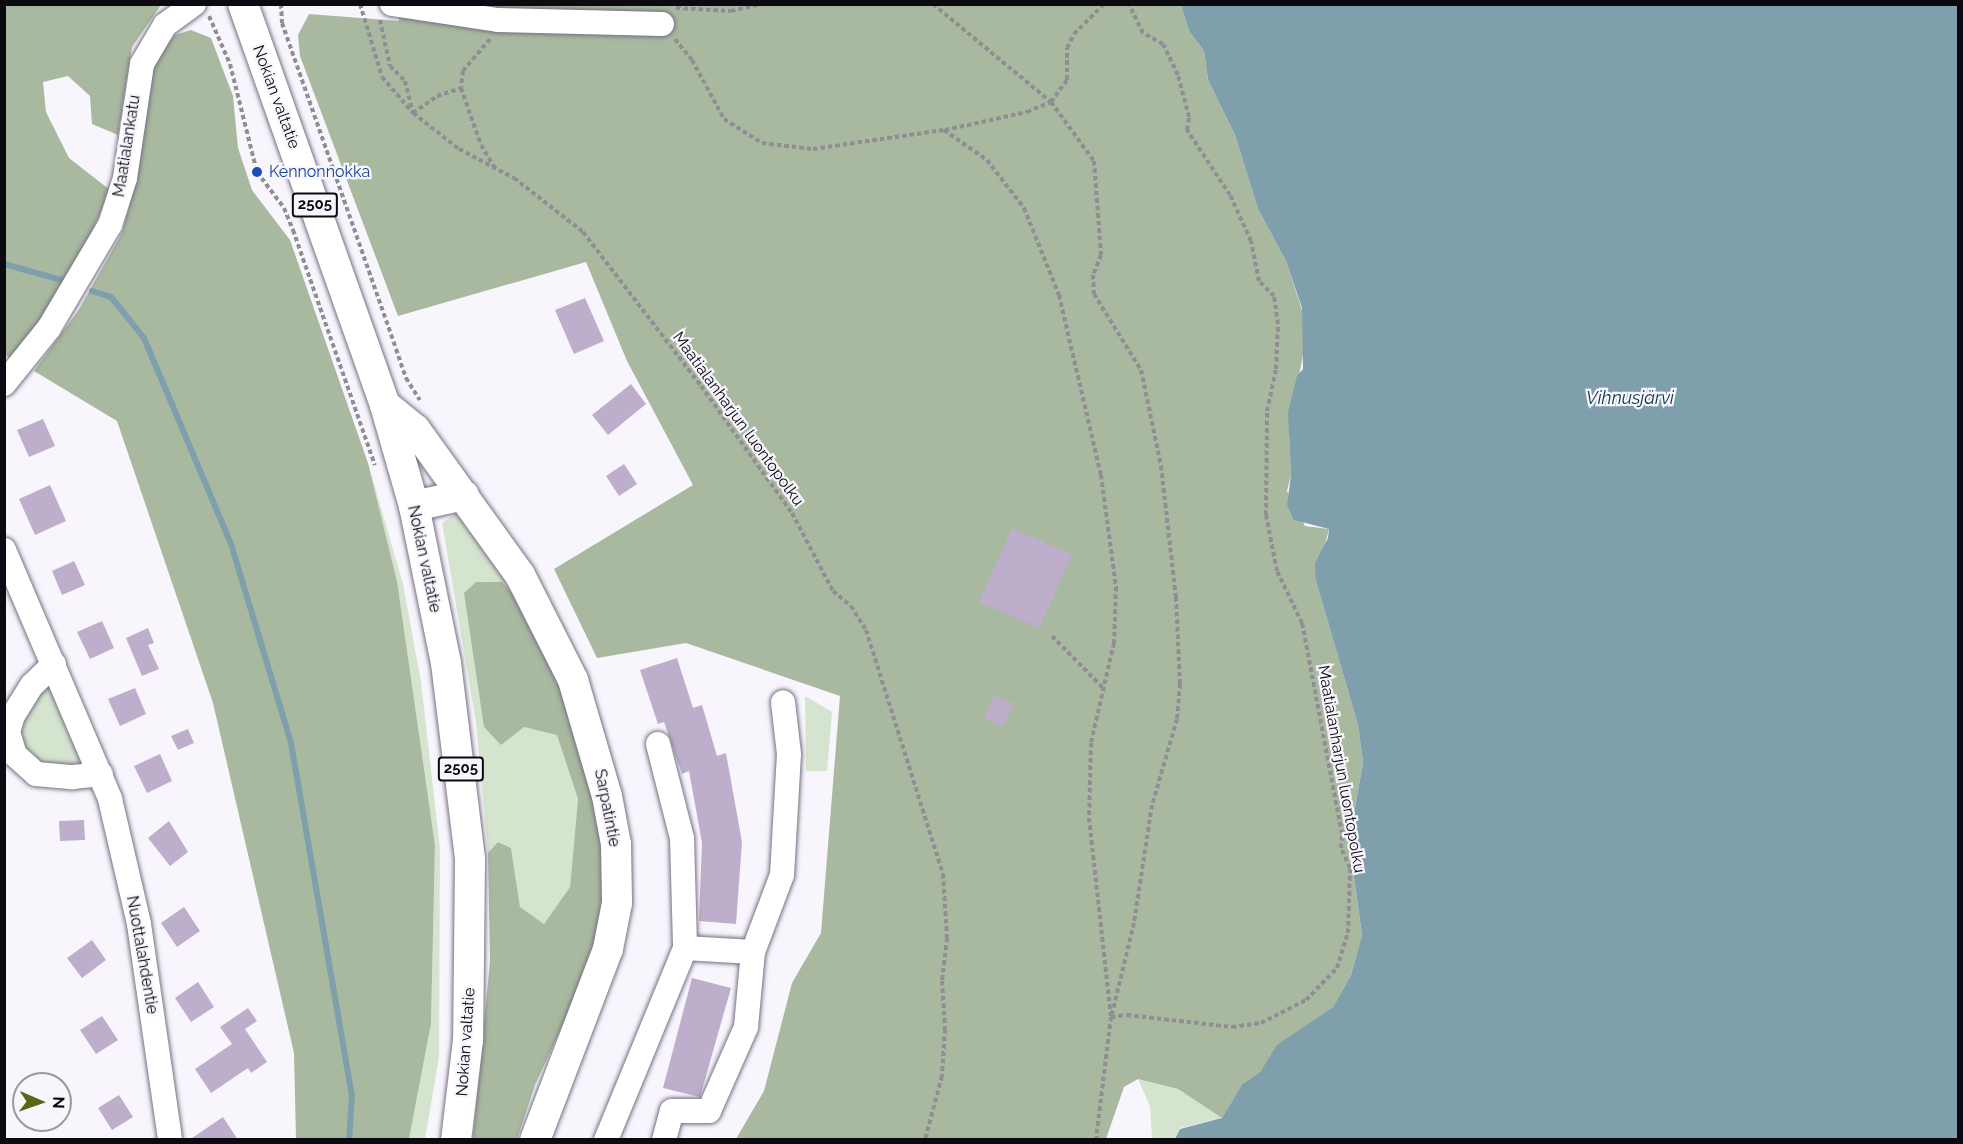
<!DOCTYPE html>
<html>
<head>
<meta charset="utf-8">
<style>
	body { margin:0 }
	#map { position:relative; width:1963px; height:1144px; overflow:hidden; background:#f8f5fd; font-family:Raleway,sans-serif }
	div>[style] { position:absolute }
	.green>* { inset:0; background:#d5e4ce }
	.forest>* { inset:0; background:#a8b99f }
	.water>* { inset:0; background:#7f9fad }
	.stream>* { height:6px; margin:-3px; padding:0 3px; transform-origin:3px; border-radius:3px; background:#7f9fad }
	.building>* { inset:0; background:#bdafcb }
	.path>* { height:4px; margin-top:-2px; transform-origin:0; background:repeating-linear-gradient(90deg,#908d94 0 4.5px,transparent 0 7.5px) }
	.roads { filter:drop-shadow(0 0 2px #777182) drop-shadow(0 0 2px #777182) }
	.minor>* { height:24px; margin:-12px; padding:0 12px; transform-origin:12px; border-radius:12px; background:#fff }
	.major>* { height:30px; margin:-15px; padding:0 15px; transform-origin:15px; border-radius:15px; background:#fff }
	.dots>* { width:16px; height:16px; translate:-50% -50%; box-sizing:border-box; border:3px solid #f8f5fd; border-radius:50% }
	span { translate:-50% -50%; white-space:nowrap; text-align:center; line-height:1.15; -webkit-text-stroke:4.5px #f8f5fd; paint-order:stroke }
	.shield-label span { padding:2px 4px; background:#f8f5fd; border:2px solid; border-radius:4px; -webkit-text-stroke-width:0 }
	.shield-label { font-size:15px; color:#0c0a10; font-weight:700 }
	.street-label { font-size:16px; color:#0c0a10 }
	.transit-label { font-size:16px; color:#164399 }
	.left { translate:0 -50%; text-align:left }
	.water-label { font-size:18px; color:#073848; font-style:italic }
	.frame { position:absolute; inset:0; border:6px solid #0c0a10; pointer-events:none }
	.north { position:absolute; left:12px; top:1072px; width:60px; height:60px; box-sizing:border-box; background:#f8f5fd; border:2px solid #9a979e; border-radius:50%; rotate:92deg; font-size:16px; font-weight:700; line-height:24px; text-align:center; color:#0c0a10 }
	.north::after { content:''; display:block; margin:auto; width:21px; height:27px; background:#586813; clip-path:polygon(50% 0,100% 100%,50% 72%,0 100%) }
</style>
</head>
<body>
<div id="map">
	<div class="green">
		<i style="clip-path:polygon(368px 463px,403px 584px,421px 682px,440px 849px,439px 1057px,425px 1139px,409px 1139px,431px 1024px,435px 845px,397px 581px)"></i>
		<i style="clip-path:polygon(462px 510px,531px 613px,524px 727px,557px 734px,578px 799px,570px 887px,544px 924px,520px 907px,511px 848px,498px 842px,488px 853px,476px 722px,442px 523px)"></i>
		<i style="clip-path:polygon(48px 685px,55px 690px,83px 759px,80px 767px,31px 762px,17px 734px,34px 700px)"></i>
		<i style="clip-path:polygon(805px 696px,832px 712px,827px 771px,806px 771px)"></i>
		<i style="clip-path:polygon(1138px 1079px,1178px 1089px,1222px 1118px,1180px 1128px,1175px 1139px,1152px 1139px,1150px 1106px)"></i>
	</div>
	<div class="forest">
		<i style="clip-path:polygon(397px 4px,1181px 5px,1189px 31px,1204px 51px,1208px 80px,1235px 135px,1258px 209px,1286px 261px,1302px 310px,1305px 344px,1289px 429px,1291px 475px,1287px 491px,1305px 526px,1329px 529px,1316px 581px,1358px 725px,1363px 763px,1349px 841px,1362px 935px,1351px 975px,1333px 1007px,1278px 1045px,1260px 1072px,1242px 1084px,1222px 1118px,1178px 1089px,1138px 1079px,1124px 1087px,1106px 1139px,736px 1139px,764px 1091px,792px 983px,821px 933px,840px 696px,686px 643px,597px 658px,554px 569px,693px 485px,627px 361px,586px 262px,398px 316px,300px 56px,298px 35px,309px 14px,399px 21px)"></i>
		<i style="clip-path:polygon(4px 5px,161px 5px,132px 47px,118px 135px,92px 124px,90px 96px,68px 76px,43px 82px,46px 112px,69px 158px,110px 190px,83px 253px,15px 361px,4px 354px)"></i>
		<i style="clip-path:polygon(191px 30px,211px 38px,233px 96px,238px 148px,252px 190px,290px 240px,368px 463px,397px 581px,435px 845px,431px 1024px,409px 1139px,296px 1139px,294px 1053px,213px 703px,117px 421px,34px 371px,78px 311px,122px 233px,138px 174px,153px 70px,162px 48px,175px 35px)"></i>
		<i style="clip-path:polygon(476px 582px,502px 582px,531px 613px,564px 682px,606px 839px,604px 897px,590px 966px,535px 1085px,517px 1139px,473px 1139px,490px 961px,488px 853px,498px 842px,511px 848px,520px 907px,544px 924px,570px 887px,578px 799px,557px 735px,524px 727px,501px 745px,484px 727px,464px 593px)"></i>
	</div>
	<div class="water">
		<i style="clip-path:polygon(1181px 5px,1958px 5px,1958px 1139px,1175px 1139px,1180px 1129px,1222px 1118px,1242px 1084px,1260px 1072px,1277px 1045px,1333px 1007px,1351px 975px,1362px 935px,1349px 841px,1363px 763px,1358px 725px,1316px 581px,1315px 563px,1328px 538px,1329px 529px,1294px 520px,1287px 505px,1291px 475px,1288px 412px,1297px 376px,1303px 369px,1302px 308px,1286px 261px,1258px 209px,1235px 135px,1208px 80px,1204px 51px,1189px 31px)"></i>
	</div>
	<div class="stream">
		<i style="left:4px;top:264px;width:59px;rotate:15.7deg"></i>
		<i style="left:92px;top:291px;width:20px;rotate:18deg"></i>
		<i style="left:111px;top:297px;width:53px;rotate:51.2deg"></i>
		<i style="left:144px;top:338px;width:224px;rotate:67.1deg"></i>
		<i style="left:231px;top:544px;width:208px;rotate:73.2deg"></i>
		<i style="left:291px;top:743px;width:358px;rotate:80.2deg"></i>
		<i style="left:352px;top:1096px;width:44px;rotate:93.9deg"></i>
	</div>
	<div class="building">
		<i style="clip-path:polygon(585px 298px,604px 341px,574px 354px,555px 310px)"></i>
		<i style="clip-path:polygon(631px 384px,646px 404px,608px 435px,592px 415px)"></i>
		<i style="clip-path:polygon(43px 419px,55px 446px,29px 457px,17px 430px)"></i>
		<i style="clip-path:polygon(624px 464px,637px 484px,619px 496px,606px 476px)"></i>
		<i style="clip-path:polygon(50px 485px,66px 521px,35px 535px,19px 499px)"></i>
		<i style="clip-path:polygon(1012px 528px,1072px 555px,1039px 628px,979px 602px)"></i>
		<i style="clip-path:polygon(74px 561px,85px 585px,62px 595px,52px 571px)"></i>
		<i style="clip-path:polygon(102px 621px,114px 648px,90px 659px,77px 632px)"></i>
		<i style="clip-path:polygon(148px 628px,154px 643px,148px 645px,159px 669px,142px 676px,126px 638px)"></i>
		<i style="clip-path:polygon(677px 658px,693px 708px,702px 705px,717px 756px,726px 753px,742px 842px,736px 924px,699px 921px,702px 843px,689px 771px,682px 774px,664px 722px,658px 724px,640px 670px)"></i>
		<i style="clip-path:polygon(135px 688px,146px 714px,120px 726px,108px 699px)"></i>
		<i style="clip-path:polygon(994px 695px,1014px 704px,1003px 727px,984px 718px)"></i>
		<i style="clip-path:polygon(188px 729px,194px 743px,178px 750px,171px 736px)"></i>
		<i style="clip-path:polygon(160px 754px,172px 781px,147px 793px,134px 766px)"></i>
		<i style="clip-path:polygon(84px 820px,85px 840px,60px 841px,59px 821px)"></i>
		<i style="clip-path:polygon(169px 821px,188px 852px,170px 866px,148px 838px)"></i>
		<i style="clip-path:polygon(184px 907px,200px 931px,177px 947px,161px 923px)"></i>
		<i style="clip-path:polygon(92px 940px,106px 960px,82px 978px,67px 958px)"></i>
		<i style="clip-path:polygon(692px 978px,731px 988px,700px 1097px,663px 1088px)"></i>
		<i style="clip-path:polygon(198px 982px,214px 1007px,191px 1022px,175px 998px)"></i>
		<i style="clip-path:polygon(248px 1008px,257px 1021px,245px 1029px,267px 1062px,251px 1073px,248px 1068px,211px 1093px,195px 1069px,232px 1044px,220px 1027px)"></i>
		<i style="clip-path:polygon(102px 1016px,118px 1040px,96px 1054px,80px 1030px)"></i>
		<i style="clip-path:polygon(119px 1095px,133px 1117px,112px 1130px,98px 1108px)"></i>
		<i style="clip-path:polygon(223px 1117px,238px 1140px,189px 1140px)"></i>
	</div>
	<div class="path">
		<i style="left:281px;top:4px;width:19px;rotate:87deg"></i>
		<i style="left:282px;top:23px;width:345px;rotate:70.7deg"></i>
		<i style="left:396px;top:349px;width:31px;rotate:71deg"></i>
		<i style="left:406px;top:378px;width:26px;rotate:58deg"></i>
		<i style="left:360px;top:4px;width:76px;rotate:73.2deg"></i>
		<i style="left:382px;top:77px;width:48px;rotate:49.3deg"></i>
		<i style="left:413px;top:113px;width:29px;rotate:-35deg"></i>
		<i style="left:437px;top:96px;width:25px;rotate:-18deg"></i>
		<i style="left:933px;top:4px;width:153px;rotate:39.7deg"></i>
		<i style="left:1051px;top:102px;width:73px;rotate:53.9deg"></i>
		<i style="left:1094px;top:161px;width:94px;rotate:85.7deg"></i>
		<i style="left:1101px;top:255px;width:22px;rotate:112deg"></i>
		<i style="left:1093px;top:275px;width:19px;rotate:87deg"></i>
		<i style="left:1094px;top:294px;width:89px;rotate:58.3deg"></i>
		<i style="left:1141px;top:370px;width:98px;rotate:78.2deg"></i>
		<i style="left:1161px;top:466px;width:132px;rotate:83.5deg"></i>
		<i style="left:1176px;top:597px;width:87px;rotate:87.4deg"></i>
		<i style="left:1180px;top:684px;width:35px;rotate:95deg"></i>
		<i style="left:1177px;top:719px;width:90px;rotate:106.2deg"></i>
		<i style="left:1152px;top:805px;width:119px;rotate:98.7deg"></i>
		<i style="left:1134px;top:923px;width:94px;rotate:103.6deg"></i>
		<i style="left:676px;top:8px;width:55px;rotate:3.1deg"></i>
		<i style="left:731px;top:11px;width:31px;rotate:-13deg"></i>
		<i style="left:209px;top:16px;width:52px;rotate:66.4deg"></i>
		<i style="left:230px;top:64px;width:111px;rotate:76deg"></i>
		<i style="left:257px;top:172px;width:45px;rotate:53.1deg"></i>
		<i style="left:284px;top:208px;width:24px;rotate:68deg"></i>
		<i style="left:293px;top:230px;width:249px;rotate:70.8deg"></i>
		<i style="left:380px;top:20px;width:47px;rotate:77.7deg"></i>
		<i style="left:390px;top:66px;width:21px;rotate:45deg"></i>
		<i style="left:405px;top:81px;width:33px;rotate:76deg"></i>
		<i style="left:413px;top:113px;width:58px;rotate:38deg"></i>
		<i style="left:459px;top:149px;width:62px;rotate:27.8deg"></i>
		<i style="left:514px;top:178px;width:88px;rotate:38deg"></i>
		<i style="left:583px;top:232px;width:194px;rotate:52.5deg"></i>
		<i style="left:701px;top:386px;width:156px;rotate:54.4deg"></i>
		<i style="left:792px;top:513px;width:88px;rotate:62.3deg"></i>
		<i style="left:833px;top:591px;width:23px;rotate:40deg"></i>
		<i style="left:851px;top:606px;width:28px;rotate:58deg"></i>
		<i style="left:866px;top:630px;width:256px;rotate:72.5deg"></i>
		<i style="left:943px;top:874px;width:64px;rotate:86.4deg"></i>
		<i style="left:947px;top:938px;width:43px;rotate:96.6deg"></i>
		<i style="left:942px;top:981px;width:48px;rotate:86.4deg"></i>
		<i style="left:945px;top:1029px;width:47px;rotate:93.7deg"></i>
		<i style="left:942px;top:1076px;width:66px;rotate:104.9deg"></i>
		<i style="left:490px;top:39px;width:42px;rotate:130.2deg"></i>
		<i style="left:463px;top:71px;width:17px;rotate:97deg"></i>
		<i style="left:461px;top:88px;width:60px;rotate:70.7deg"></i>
		<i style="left:481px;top:145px;width:29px;rotate:59deg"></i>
		<i style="left:675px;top:39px;width:27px;rotate:51deg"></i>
		<i style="left:692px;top:60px;width:67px;rotate:61.5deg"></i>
		<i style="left:724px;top:119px;width:45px;rotate:32.3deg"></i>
		<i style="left:762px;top:143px;width:51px;rotate:6.7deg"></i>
		<i style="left:813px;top:149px;width:132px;rotate:-8.3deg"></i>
		<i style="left:944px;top:130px;width:52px;rotate:34.9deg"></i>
		<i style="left:987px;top:160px;width:61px;rotate:52.4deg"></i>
		<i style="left:1024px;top:208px;width:94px;rotate:68.1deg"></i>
		<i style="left:1059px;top:295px;width:185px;rotate:76.9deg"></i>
		<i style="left:1101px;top:475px;width:113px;rotate:82.4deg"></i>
		<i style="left:1116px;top:587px;width:56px;rotate:92deg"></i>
		<i style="left:1114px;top:643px;width:103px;rotate:103deg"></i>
		<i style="left:1091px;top:743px;width:75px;rotate:91.5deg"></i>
		<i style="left:1089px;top:818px;width:200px;rotate:83.7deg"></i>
		<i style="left:1111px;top:1017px;width:124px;rotate:97deg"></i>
		<i style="left:945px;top:130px;width:84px;rotate:-12.4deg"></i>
		<i style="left:1027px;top:112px;width:26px;rotate:-23deg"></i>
		<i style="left:1051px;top:102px;width:27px;rotate:-54deg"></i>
		<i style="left:1067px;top:80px;width:32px;rotate:-90deg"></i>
		<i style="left:1067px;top:48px;width:16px;rotate:-63deg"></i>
		<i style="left:1074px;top:34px;width:42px;rotate:-45deg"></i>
		<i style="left:1052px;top:636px;width:74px;rotate:45.5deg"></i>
		<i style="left:1111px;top:1017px;width:16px;rotate:-7deg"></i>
		<i style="left:1127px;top:1015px;width:106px;rotate:6.5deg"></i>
		<i style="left:1232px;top:1027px;width:29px;rotate:-8deg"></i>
		<i style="left:1261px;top:1023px;width:51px;rotate:-27.1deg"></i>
		<i style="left:1306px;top:1000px;width:45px;rotate:-45.9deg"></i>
		<i style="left:1337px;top:968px;width:37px;rotate:-73deg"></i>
		<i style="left:1348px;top:933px;width:65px;rotate:-88.2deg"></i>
		<i style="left:1350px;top:868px;width:22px;rotate:-114deg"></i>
		<i style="left:1341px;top:848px;width:14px;rotate:-86deg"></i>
		<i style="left:1342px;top:834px;width:215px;rotate:-100.7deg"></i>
		<i style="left:1302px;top:623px;width:58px;rotate:-115.7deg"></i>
		<i style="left:1277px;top:571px;width:57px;rotate:-101.1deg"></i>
		<i style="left:1266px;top:515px;width:104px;rotate:-89.4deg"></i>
		<i style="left:1267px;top:411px;width:43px;rotate:-77.9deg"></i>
		<i style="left:1276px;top:369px;width:45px;rotate:-87.5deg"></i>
		<i style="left:1278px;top:324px;width:28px;rotate:-98deg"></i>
		<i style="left:1274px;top:296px;width:21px;rotate:-135deg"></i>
		<i style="left:1259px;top:281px;width:41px;rotate:-101.3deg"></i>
		<i style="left:1251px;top:241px;width:51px;rotate:-114.5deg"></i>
		<i style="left:1230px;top:195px;width:78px;rotate:-123.5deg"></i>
		<i style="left:1187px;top:130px;width:13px;rotate:-81deg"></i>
		<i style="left:1189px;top:117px;width:43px;rotate:-104.7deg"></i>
		<i style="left:1178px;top:75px;width:34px;rotate:-116deg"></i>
		<i style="left:1163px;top:44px;width:23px;rotate:-151deg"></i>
		<i style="left:1143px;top:33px;width:32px;rotate:-116deg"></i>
	</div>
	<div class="roads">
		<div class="minor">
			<i style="left:392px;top:4px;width:107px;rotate:8.6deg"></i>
			<i style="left:498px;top:20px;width:164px;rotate:1.4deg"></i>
			<i style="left:4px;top:384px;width:72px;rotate:-51.2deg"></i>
			<i style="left:49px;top:328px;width:120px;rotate:-59.4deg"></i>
			<i style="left:110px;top:225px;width:49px;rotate:-72.3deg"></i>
			<i style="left:125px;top:178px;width:115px;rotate:-81.5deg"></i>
			<i style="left:142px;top:64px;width:45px;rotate:-59.5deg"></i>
			<i style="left:165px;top:25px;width:36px;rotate:-36deg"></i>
			<i style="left:4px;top:550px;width:271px;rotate:66.9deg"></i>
			<i style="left:110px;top:799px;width:128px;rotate:76.9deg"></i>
			<i style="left:139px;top:924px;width:218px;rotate:81.8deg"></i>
			<i style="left:54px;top:664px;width:30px;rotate:136deg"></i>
			<i style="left:32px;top:685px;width:36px;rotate:122deg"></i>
			<i style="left:13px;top:715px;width:18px;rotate:106deg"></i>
			<i style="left:8px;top:732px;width:24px;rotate:73deg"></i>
			<i style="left:15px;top:755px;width:28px;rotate:42deg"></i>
			<i style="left:36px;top:774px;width:37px;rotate:5deg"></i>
			<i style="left:73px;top:777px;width:28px;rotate:-6deg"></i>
			<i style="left:658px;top:744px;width:97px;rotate:75.7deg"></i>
			<i style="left:682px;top:838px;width:110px;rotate:88.4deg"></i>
			<i style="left:606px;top:1140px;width:208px;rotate:-67.6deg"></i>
			<i style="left:685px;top:948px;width:68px;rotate:3.4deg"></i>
			<i style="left:664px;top:1140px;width:30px;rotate:-75deg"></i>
			<i style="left:672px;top:1111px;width:37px"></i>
			<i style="left:709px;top:1111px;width:92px;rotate:-66.2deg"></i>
			<i style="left:746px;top:1027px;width:75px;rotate:-84.7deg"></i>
			<i style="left:753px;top:952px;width:82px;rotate:-69.4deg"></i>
			<i style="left:782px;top:875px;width:121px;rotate:-86.7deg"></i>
			<i style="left:789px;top:754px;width:52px;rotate:-96.6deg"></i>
		</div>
		<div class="major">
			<i style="left:243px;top:4px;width:425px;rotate:70.5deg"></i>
			<i style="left:385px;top:405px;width:105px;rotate:74deg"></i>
			<i style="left:414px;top:506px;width:160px;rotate:78.5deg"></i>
			<i style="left:446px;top:663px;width:197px;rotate:83deg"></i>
			<i style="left:470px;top:859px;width:181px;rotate:90.6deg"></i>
			<i style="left:468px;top:1040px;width:101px;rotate:96.8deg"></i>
			<i style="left:385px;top:405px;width:38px;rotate:39deg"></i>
			<i style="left:415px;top:429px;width:180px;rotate:54.3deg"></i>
			<i style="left:520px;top:575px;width:118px;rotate:63.2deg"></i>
			<i style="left:573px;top:680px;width:121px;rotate:73.7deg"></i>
			<i style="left:607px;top:796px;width:49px;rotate:79.4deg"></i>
			<i style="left:616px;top:844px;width:59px;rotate:89deg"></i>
			<i style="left:617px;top:903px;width:47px;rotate:101.1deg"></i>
			<i style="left:608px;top:949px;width:204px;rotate:110.9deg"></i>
			<i style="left:414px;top:506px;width:51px;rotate:-12.4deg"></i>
		</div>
	</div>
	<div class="dots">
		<i style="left:257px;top:172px;background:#1a4fb4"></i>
	</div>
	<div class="shield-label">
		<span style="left:315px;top:205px">2505</span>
		<span style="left:461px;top:769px">2505</span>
	</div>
	<div class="street-label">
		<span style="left:276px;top:97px;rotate:70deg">Nokian valtatie</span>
		<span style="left:127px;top:146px;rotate:-81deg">Maatialankatu</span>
		<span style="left:738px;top:419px;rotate:54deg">Maatialanharjun luontopolku</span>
		<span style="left:424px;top:559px;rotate:78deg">Nokian valtatie</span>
		<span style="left:1341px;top:769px;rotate:80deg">Maatialanharjun luontopolku</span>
		<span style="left:607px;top:808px;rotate:79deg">Sarpatintie</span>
		<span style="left:142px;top:955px;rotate:80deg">Nuottalahdentie</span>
		<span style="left:466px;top:1042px;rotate:-86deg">Nokian valtatie</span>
	</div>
	<div class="transit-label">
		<span class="left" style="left:269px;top:172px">Kennonnokka</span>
	</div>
	<div class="water-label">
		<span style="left:1630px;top:398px">Vihnusjärvi</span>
	</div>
	<div class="frame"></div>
	<div class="north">N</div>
</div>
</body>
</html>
